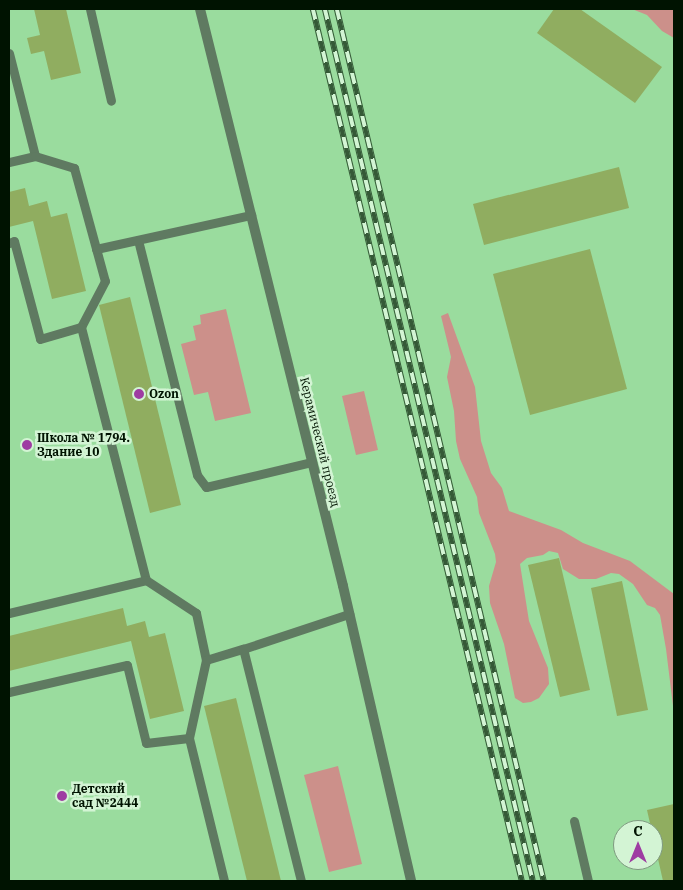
<!DOCTYPE html>
<html>
<head>
<meta charset="utf-8">
<style>
	body { margin:0 }
	#map { position:relative; width:683px; height:890px; overflow:hidden; background:#9adc9e; font-family:"IBM Plex Serif",serif }
	div>[style] { position:absolute }
	.green>* { inset:0; background:#cc908a }
	.building>* { inset:0; background:#90ad60 }
	.lane>* { height:9px; margin:-4.5px; padding:0 4.5px; transform-origin:4.5px; border-radius:4.5px; background:#5f7a61 }
	.street>* { height:10px; margin:-5px; padding:0 5px; transform-origin:5px; border-radius:5px; background:#5f7a61 }
	.rail>* { height:5.5px; margin-top:-2.75px; transform-origin:0; background:repeating-linear-gradient(90deg,#d3f4d4 0 11px,#355937 0 22px); box-sizing:border-box; border-block:1px solid #355937 }
	.dots>* { width:14px; height:14px; translate:-50% -50%; box-sizing:border-box; border:2px solid #d3f4d4; border-radius:50% }
	span { translate:-50% -50%; white-space:nowrap; text-align:center; line-height:1.15; -webkit-text-stroke:5px #d3f4d4; paint-order:stroke }
	.poi-label { font-size:12px; color:#001301; font-weight:700 }
	.left { translate:0 -50%; text-align:left }
	.street-label { font-size:12px; color:#001301 }
	.frame { position:absolute; inset:0; border:10px solid #001301; pointer-events:none }
	.north { position:absolute; left:613px; top:820px; width:50px; height:50px; box-sizing:border-box; background:#d3f4d4; border:1px solid #7f9a80; border-radius:50%; rotate:0deg; font-size:14px; font-weight:700; line-height:20px; text-align:center; color:#001301 }
	.north::after { content:''; display:block; margin:auto; width:18px; height:22px; background:#9e3ca2; clip-path:polygon(50% 0,100% 100%,50% 72%,0 100%) }
</style>
</head>
<body>
<div id="map">
	<div class="green">
		<i style="clip-path:polygon(632px 9px,674px 9px,674px 38px,662px 31px,647px 15px)"></i>
		<i style="clip-path:polygon(226px 309px,251px 413px,215px 421px,208px 392px,194px 395px,181px 344px,196px 340px,193px 326px,201px 324px,200px 315px)"></i>
		<i style="clip-path:polygon(448px 313px,475px 387px,481px 441px,491px 473px,502px 488px,509px 511px,561px 530px,583px 543px,630px 561px,674px 594px,674px 714px,666px 649px,660px 615px,655px 608px,647px 605px,633px 584px,619px 574px,611px 573px,596px 579px,579px 579px,563px 569px,558px 553px,549px 551px,543px 555px,527px 558px,520px 564px,529px 621px,548px 668px,549px 684px,539px 698px,531px 702px,523px 703px,515px 698px,504px 644px,490px 603px,489px 586px,496px 562px,495px 554px,479px 513px,477px 497px,460px 459px,456px 441px,454px 411px,447px 377px,451px 357px,441px 316px)"></i>
		<i style="clip-path:polygon(364px 391px,378px 450px,356px 455px,342px 396px)"></i>
		<i style="clip-path:polygon(338px 766px,362px 864px,329px 872px,304px 775px)"></i>
	</div>
	<div class="building">
		<i style="clip-path:polygon(34px 9px,66px 9px,81px 73px,51px 80px,44px 51px,31px 54px,27px 38px,40px 35px)"></i>
		<i style="clip-path:polygon(554px 9px,580px 9px,662px 67px,635px 103px,537px 33px)"></i>
		<i style="clip-path:polygon(619px 167px,629px 208px,484px 245px,473px 204px)"></i>
		<i style="clip-path:polygon(25px 188px,29px 206px,47px 201px,51px 217px,67px 213px,86px 291px,52px 299px,33px 221px,9px 227px,9px 192px)"></i>
		<i style="clip-path:polygon(590px 249px,627px 389px,530px 415px,493px 274px)"></i>
		<i style="clip-path:polygon(130px 297px,181px 505px,150px 513px,99px 305px)"></i>
		<i style="clip-path:polygon(559px 558px,590px 690px,560px 697px,528px 565px)"></i>
		<i style="clip-path:polygon(622px 581px,648px 710px,617px 716px,591px 588px)"></i>
		<i style="clip-path:polygon(123px 608px,127px 626px,145px 621px,149px 637px,165px 633px,184px 711px,150px 719px,131px 641px,9px 671px,9px 636px)"></i>
		<i style="clip-path:polygon(236px 698px,281px 881px,247px 881px,204px 706px)"></i>
		<i style="clip-path:polygon(674px 804px,674px 881px,663px 881px,647px 810px)"></i>
	</div>
	<div class="lane">
		<i style="left:90px;top:9px;width:94px;rotate:77.1deg"></i>
		<i style="left:9px;top:53px;width:106px;rotate:75.8deg"></i>
		<i style="left:35px;top:156px;width:27px;rotate:167deg"></i>
		<i style="left:35px;top:156px;width:41px;rotate:17.1deg"></i>
		<i style="left:74px;top:168px;width:117px;rotate:74.7deg"></i>
		<i style="left:105px;top:281px;width:52px;rotate:117.6deg"></i>
		<i style="left:138px;top:240px;width:242px;rotate:75.9deg"></i>
		<i style="left:197px;top:475px;width:15px;rotate:53deg"></i>
		<i style="left:206px;top:487px;width:109px;rotate:-13.3deg"></i>
		<i style="left:9px;top:243px;width:5px;rotate:-22deg"></i>
		<i style="left:14px;top:241px;width:101px;rotate:75.1deg"></i>
		<i style="left:40px;top:339px;width:43px;rotate:-16.3deg"></i>
		<i style="left:81px;top:327px;width:261px;rotate:75.6deg"></i>
		<i style="left:146px;top:580px;width:60px;rotate:33.4deg"></i>
		<i style="left:196px;top:613px;width:48px;rotate:78deg"></i>
		<i style="left:206px;top:660px;width:80px;rotate:102.3deg"></i>
		<i style="left:96px;top:249px;width:159px;rotate:-12.4deg"></i>
		<i style="left:9px;top:613px;width:141px;rotate:-13.5deg"></i>
		<i style="left:206px;top:660px;width:39px;rotate:-17deg"></i>
		<i style="left:9px;top:692px;width:121px;rotate:-12.9deg"></i>
		<i style="left:127px;top:665px;width:80px;rotate:76.3deg"></i>
		<i style="left:146px;top:743px;width:43px;rotate:-6.6deg"></i>
		<i style="left:189px;top:738px;width:147px;rotate:76.2deg"></i>
		<i style="left:574px;top:821px;width:62px;rotate:76.9deg"></i>
		<i style="left:301px;top:881px;width:239px;rotate:-104deg"></i>
		<i style="left:243px;top:649px;width:112px;rotate:-18.3deg"></i>
	</div>
	<div class="street">
		<i style="left:200px;top:9px;width:594px;rotate:76.08deg"></i>
		<i style="left:343px;top:586px;width:303px;rotate:77deg"></i>
	</div>
	<div class="rail">
		<i style="left:313px;top:9px;width:897px;rotate:76.52deg"></i>
		<i style="left:325px;top:9px;width:896px;rotate:76.58deg"></i>
		<i style="left:337px;top:9px;width:896px;rotate:76.65deg"></i>
	</div>
	<div class="dots">
		<i style="left:139px;top:394px;background:#9e3ca2"></i>
		<i style="left:27px;top:445px;background:#9e3ca2"></i>
		<i style="left:62px;top:796px;background:#9e3ca2"></i>
	</div>
	<div class="poi-label">
		<span class="left" style="left:149px;top:394px">Ozon</span>
		<span class="left" style="left:37px;top:445px">Школа № 1794.<br>Здание 10</span>
		<span class="left" style="left:72px;top:796px">Детский<br>сад №2444</span>
	</div>
	<div class="street-label">
		<span style="left:320px;top:442px;rotate:76deg">Керамический проезд</span>
	</div>
	<div class="frame"></div>
	<div class="north">С</div>
</div>
</body>
</html>
